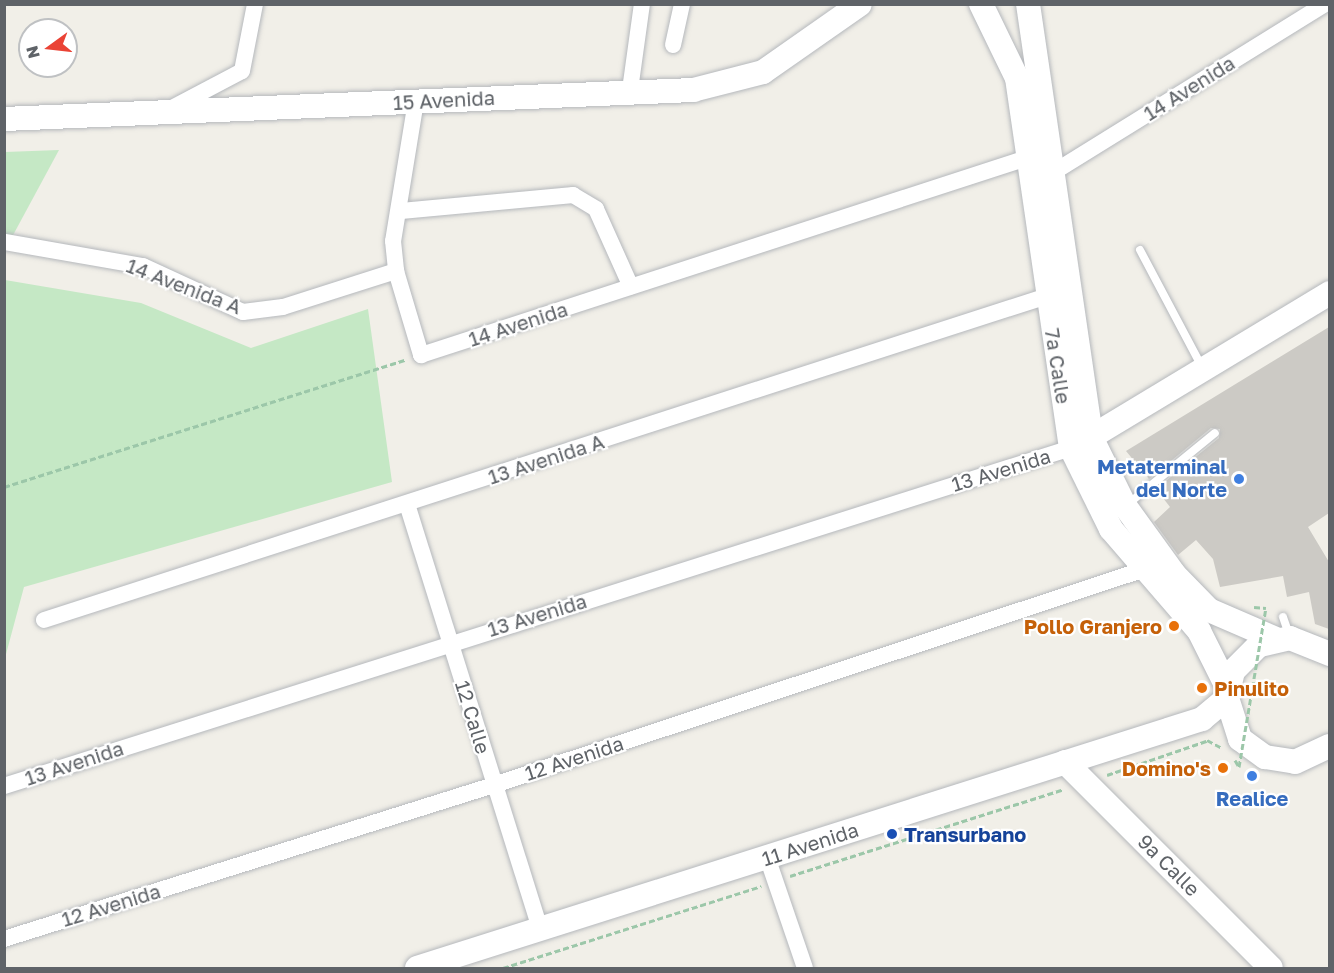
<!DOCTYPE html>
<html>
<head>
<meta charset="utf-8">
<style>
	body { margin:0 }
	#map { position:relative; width:1334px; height:973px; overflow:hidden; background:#f1efe8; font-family:"Golos Text",sans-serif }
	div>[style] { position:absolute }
	.green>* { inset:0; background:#c5e8c5 }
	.building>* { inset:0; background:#cccac5 }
	.path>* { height:3px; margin-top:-1.5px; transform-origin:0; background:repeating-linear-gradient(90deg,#9cc7a9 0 6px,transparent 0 9px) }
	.roads { filter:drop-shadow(0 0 2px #b5b8bc) drop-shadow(0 0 2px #b5b8bc) }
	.lane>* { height:8px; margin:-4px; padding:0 4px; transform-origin:4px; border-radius:4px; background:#fff }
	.street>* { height:16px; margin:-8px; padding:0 8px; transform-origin:8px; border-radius:8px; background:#fff }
	.secondary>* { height:24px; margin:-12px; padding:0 12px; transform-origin:12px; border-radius:12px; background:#fff }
	.path-bridge>* { height:3px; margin-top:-1.5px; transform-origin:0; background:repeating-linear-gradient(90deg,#9cc7a9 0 6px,transparent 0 9px) }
	.dots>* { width:16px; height:16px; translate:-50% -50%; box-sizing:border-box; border:3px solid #fff; border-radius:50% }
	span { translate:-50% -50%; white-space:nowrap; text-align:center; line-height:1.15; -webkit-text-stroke:4.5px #fff; paint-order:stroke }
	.street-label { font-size:20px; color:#5f6368 }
	.shop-label { font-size:20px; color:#366cbe; font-weight:700 }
	.right { translate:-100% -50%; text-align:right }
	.food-label { font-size:20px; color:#c56008; font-weight:700 }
	.left { translate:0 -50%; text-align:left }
	.transit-label { font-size:20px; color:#164399; font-weight:700 }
	.frame { position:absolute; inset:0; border:6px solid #5f6368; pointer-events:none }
	.north { position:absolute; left:18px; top:18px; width:60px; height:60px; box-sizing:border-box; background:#fff; border:2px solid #bfc1c3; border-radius:50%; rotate:255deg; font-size:16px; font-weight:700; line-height:24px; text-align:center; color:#5f6368 }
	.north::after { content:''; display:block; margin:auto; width:21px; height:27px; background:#ea4335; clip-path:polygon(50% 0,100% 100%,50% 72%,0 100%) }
</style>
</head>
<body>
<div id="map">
	<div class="green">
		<i style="clip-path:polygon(59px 150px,5px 250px,5px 152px)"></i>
		<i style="clip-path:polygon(5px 280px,141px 303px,251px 348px,368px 309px,392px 482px,24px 587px,5px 658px)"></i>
	</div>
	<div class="building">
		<i style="clip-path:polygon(1329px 327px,1329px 513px,1308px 527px,1329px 562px,1329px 629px,1315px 624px,1309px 592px,1287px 597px,1283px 576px,1220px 587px,1213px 559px,1196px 540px,1178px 555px,1154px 522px,1170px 507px,1156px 489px,1219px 438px,1220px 429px,1211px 428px,1149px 479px,1126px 451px)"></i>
	</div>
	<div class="path">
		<i style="left:4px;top:487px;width:421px;rotate:-17.6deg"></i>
		<i style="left:1254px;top:607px;width:12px;rotate:5deg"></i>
		<i style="left:1207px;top:740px;width:17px;rotate:28deg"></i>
		<i style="left:1235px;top:760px;width:8px;rotate:60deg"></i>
		<i style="left:1107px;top:775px;width:108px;rotate:-18.9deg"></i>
		<i style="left:790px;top:876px;width:287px;rotate:-17.6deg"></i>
		<i style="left:503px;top:968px;width:271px;rotate:-17.6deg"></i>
	</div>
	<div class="roads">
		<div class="lane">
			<i style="left:1140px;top:250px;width:132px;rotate:62.1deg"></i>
			<i style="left:1128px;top:504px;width:112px;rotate:-39.2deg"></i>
			<i style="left:1283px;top:617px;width:21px;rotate:71deg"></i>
		</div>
		<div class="street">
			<i style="left:673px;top:45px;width:42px;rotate:-77.6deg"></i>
			<i style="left:630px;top:90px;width:87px;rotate:-82.1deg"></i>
			<i style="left:416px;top:101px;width:142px;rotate:99.3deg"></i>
			<i style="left:393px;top:241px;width:30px;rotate:84deg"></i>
			<i style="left:396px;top:271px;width:88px;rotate:73.4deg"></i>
			<i style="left:421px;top:355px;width:640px;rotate:-18.01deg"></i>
			<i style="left:170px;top:109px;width:81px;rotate:-27.8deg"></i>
			<i style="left:242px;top:71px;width:68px;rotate:-79deg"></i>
			<i style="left:1054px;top:172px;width:319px;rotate:-31.8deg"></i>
			<i style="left:401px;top:211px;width:173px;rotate:-5.3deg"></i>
			<i style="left:573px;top:195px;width:27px;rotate:31deg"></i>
			<i style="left:596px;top:209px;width:85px;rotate:65.8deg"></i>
			<i style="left:5px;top:242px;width:140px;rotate:9.9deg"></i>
			<i style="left:143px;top:266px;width:110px;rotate:24.7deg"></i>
			<i style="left:243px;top:312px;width:40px;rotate:-7.1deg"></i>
			<i style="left:283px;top:307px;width:119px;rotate:-17.7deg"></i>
			<i style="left:407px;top:504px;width:445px;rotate:72.6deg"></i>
			<i style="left:44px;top:620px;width:1054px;rotate:-17.9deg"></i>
			<i style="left:4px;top:786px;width:1119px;rotate:-17.58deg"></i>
			<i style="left:767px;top:857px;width:117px;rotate:71.1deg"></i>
			<i style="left:4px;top:939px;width:514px;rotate:-17.45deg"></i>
			<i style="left:494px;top:785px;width:683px;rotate:-18.36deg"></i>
		</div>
		<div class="secondary">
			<i style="left:981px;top:4px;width:82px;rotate:64.1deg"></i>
			<i style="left:1017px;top:78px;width:374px;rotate:81.7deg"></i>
			<i style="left:1071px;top:448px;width:90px;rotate:63.7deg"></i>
			<i style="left:1111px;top:529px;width:135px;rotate:49.2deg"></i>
			<i style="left:1199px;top:631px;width:65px;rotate:63.4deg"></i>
			<i style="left:1028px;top:4px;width:438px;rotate:81.7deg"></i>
			<i style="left:1091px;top:437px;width:77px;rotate:63.8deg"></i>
			<i style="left:1125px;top:506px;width:84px;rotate:54.2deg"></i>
			<i style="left:1174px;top:574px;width:50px;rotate:45.8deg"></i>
			<i style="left:1209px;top:610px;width:73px;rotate:23.4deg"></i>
			<i style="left:4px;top:119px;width:690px;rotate:-2.41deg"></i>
			<i style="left:693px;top:90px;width:72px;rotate:-14.4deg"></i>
			<i style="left:763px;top:72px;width:118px;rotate:-35deg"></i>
			<i style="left:1091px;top:437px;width:279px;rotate:-31.1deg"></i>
			<i style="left:1330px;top:654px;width:43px;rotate:-158.2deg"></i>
			<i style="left:1290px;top:638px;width:32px;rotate:167deg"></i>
			<i style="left:1259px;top:645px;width:37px;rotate:135deg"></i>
			<i style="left:1233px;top:671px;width:28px;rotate:103deg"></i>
			<i style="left:1227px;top:698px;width:43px;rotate:72.4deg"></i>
			<i style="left:1240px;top:739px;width:31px;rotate:36deg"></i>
			<i style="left:1265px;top:757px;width:30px;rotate:9deg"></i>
			<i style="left:1295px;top:762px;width:38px;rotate:-25deg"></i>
			<i style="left:1065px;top:762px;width:291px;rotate:45deg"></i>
			<i style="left:417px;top:968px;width:824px;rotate:-17.6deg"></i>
			<i style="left:1202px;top:719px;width:33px;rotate:-40deg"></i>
		</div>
	</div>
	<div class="path-bridge">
		<i style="left:1239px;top:767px;width:161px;rotate:-80.4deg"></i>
	</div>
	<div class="dots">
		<i style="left:1239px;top:479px;background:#3f7fe0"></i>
		<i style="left:1174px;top:626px;background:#e8710a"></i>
		<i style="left:1202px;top:688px;background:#e8710a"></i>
		<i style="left:1223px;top:768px;background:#e8710a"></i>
		<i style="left:1252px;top:776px;background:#3f7fe0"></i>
		<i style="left:892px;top:834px;background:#1a4fb4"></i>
	</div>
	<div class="street-label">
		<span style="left:1189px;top:88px;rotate:-32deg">14 Avenida</span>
		<span style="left:444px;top:100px;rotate:-3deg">15 Avenida</span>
		<span style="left:184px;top:286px;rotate:21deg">14 Avenida A</span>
		<span style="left:518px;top:324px;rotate:-18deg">14 Avenida</span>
		<span style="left:1058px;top:366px;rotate:81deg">7a Calle</span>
		<span style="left:546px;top:459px;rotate:-18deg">13 Avenida A</span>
		<span style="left:1001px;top:470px;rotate:-17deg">13 Avenida</span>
		<span style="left:537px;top:615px;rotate:-17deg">13 Avenida</span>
		<span style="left:473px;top:717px;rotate:73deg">12 Calle</span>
		<span style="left:574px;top:758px;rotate:-18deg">12 Avenida</span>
		<span style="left:74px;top:763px;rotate:-18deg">13 Avenida</span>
		<span style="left:810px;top:844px;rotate:-18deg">11 Avenida</span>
		<span style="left:1169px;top:865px;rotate:45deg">9a Calle</span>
		<span style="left:111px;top:905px;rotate:-17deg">12 Avenida</span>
	</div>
	<div class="shop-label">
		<span class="right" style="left:1227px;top:478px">Metaterminal<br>del Norte</span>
		<span style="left:1252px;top:798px">Realice</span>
	</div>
	<div class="food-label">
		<span class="right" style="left:1162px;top:626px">Pollo Granjero</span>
		<span class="left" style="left:1214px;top:688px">Pinulito</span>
		<span class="right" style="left:1211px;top:768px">Domino's</span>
	</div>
	<div class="transit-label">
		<span class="left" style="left:904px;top:834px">Transurbano</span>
	</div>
	<div class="frame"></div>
	<div class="north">N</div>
</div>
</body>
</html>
